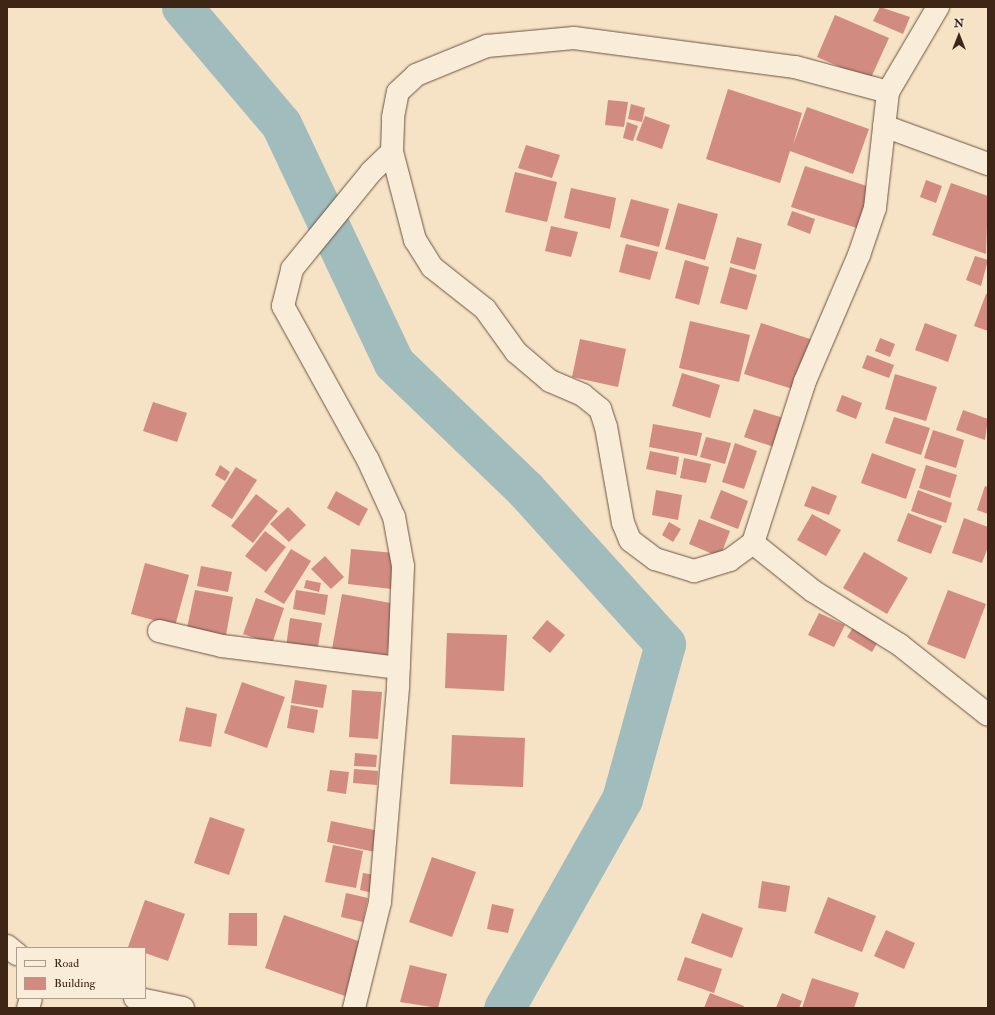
<!DOCTYPE html>
<html>
<head>
<meta charset="utf-8">
<style>
	body { margin:0 }
	#map { position:relative; width:995px; height:1015px; overflow:hidden; background:#f6e2c5; font-family:"IM FELL Double Pica",serif }
	div>[style] { position:absolute }
	.river>* { height:41px; margin:-20.5px; padding:0 20.5px; transform-origin:20.5px; border-radius:20.5px; background:#a0bcbd }
	.building>* { inset:0; background:#d18b81 }
	.roads { filter:drop-shadow(0 0 1px #6b5541) drop-shadow(0 0 1px #6b5541) }
	.minor>* { height:22px; margin:-11px; padding:0 11px; transform-origin:11px; border-radius:11px; background:#f9ecd9 }
	span { translate:-50% -50%; white-space:nowrap; text-align:center; line-height:1.15; -webkit-text-stroke:3px #f9ecd9; paint-order:stroke }
	.frame { position:absolute; inset:0; border:8px solid #3d2615; pointer-events:none }
	.legend { position:absolute; left:16px; top:947px; width:130px; height:52px; box-sizing:border-box; background:#f9ecd9; border:1px solid #ae9d8b; margin:0; padding:5px 7px; list-style:none; font-size:12px; color:#3d2615 }
	.legend li { display:flex; align-items:center; gap:8px; height:20px }
	.legend b { width:20px; border:1px solid #ae9d8b }
	.north { position:absolute; left:939px; top:16px; width:40px; height:40px; -webkit-text-stroke:3px #f9ecd9; paint-order:stroke; rotate:0deg; font-size:11px; font-weight:700; line-height:16px; text-align:center; color:#3d2615 }
	.north::after { content:''; display:block; margin:auto; width:14px; height:18px; background:#3d2615; clip-path:polygon(50% 0,100% 100%,50% 72%,0 100%) }
</style>
</head>
<body>
<div id="map">
	<div class="river">
		<i style="left:182px;top:7px;width:153px;rotate:49.8deg"></i>
		<i style="left:281px;top:124px;width:264px;rotate:64.7deg"></i>
		<i style="left:394px;top:363px;width:182px;rotate:43.9deg"></i>
		<i style="left:525px;top:489px;width:209px;rotate:47.9deg"></i>
		<i style="left:665px;top:644px;width:161px;rotate:105.5deg"></i>
		<i style="left:622px;top:799px;width:240px;rotate:119.4deg"></i>
	</div>
	<div class="building">
		<i style="clip-path:polygon(880px 7px,910px 17px,903px 34px,873px 21px)"></i>
		<i style="clip-path:polygon(835px 15px,889px 38px,870px 80px,817px 57px)"></i>
		<i style="clip-path:polygon(728px 89px,802px 113px,793px 145px,807px 107px,869px 129px,853px 174px,790px 151px,780px 183px,706px 159px)"></i>
		<i style="clip-path:polygon(608px 100px,628px 102px,624px 127px,605px 125px)"></i>
		<i style="clip-path:polygon(631px 104px,645px 108px,642px 122px,628px 119px)"></i>
		<i style="clip-path:polygon(645px 116px,670px 125px,662px 149px,636px 140px)"></i>
		<i style="clip-path:polygon(627px 122px,638px 126px,633px 141px,623px 138px)"></i>
		<i style="clip-path:polygon(526px 145px,560px 155px,552px 178px,518px 168px)"></i>
		<i style="clip-path:polygon(805px 166px,873px 188px,860px 229px,791px 207px)"></i>
		<i style="clip-path:polygon(515px 172px,557px 182px,547px 222px,505px 212px)"></i>
		<i style="clip-path:polygon(926px 180px,942px 186px,936px 203px,920px 197px)"></i>
		<i style="clip-path:polygon(951px 183px,988px 196px,986px 254px,932px 235px)"></i>
		<i style="clip-path:polygon(571px 188px,616px 198px,610px 229px,564px 218px)"></i>
		<i style="clip-path:polygon(631px 199px,669px 209px,659px 247px,620px 237px)"></i>
		<i style="clip-path:polygon(678px 203px,718px 214px,705px 260px,665px 249px)"></i>
		<i style="clip-path:polygon(792px 211px,815px 219px,810px 234px,787px 225px)"></i>
		<i style="clip-path:polygon(551px 226px,578px 232px,571px 257px,545px 251px)"></i>
		<i style="clip-path:polygon(737px 237px,762px 244px,755px 270px,730px 263px)"></i>
		<i style="clip-path:polygon(626px 244px,658px 252px,650px 280px,619px 272px)"></i>
		<i style="clip-path:polygon(975px 256px,988px 260px,981px 286px,966px 280px)"></i>
		<i style="clip-path:polygon(685px 260px,709px 267px,699px 305px,675px 298px)"></i>
		<i style="clip-path:polygon(730px 267px,757px 275px,747px 310px,720px 303px)"></i>
		<i style="clip-path:polygon(986px 294px,988px 294px,988px 331px,974px 326px)"></i>
		<i style="clip-path:polygon(690px 321px,750px 335px,739px 382px,679px 368px)"></i>
		<i style="clip-path:polygon(761px 323px,813px 340px,796px 390px,744px 374px)"></i>
		<i style="clip-path:polygon(925px 323px,957px 335px,948px 362px,915px 350px)"></i>
		<i style="clip-path:polygon(880px 338px,895px 344px,890px 357px,875px 351px)"></i>
		<i style="clip-path:polygon(580px 339px,626px 349px,618px 387px,572px 377px)"></i>
		<i style="clip-path:polygon(867px 355px,894px 365px,889px 378px,862px 368px)"></i>
		<i style="clip-path:polygon(682px 373px,720px 385px,710px 418px,672px 406px)"></i>
		<i style="clip-path:polygon(895px 374px,937px 387px,926px 421px,885px 409px)"></i>
		<i style="clip-path:polygon(842px 395px,862px 403px,856px 419px,836px 411px)"></i>
		<i style="clip-path:polygon(153px 402px,187px 413px,177px 442px,143px 431px)"></i>
		<i style="clip-path:polygon(754px 409px,784px 418px,774px 447px,744px 437px)"></i>
		<i style="clip-path:polygon(963px 410px,988px 419px,985px 440px,956px 430px)"></i>
		<i style="clip-path:polygon(894px 417px,930px 428px,921px 455px,885px 443px)"></i>
		<i style="clip-path:polygon(653px 424px,702px 433px,697px 456px,649px 447px)"></i>
		<i style="clip-path:polygon(933px 430px,964px 440px,956px 468px,924px 458px)"></i>
		<i style="clip-path:polygon(706px 437px,731px 443px,725px 464px,700px 457px)"></i>
		<i style="clip-path:polygon(735px 443px,757px 451px,744px 489px,722px 482px)"></i>
		<i style="clip-path:polygon(650px 451px,679px 457px,676px 475px,646px 469px)"></i>
		<i style="clip-path:polygon(872px 453px,916px 469px,906px 499px,861px 483px)"></i>
		<i style="clip-path:polygon(684px 458px,711px 464px,706px 483px,680px 478px)"></i>
		<i style="clip-path:polygon(220px 465px,230px 472px,225px 481px,215px 475px)"></i>
		<i style="clip-path:polygon(926px 465px,957px 475px,950px 498px,919px 488px)"></i>
		<i style="clip-path:polygon(236px 467px,257px 480px,232px 519px,211px 506px)"></i>
		<i style="clip-path:polygon(812px 486px,837px 496px,829px 515px,804px 506px)"></i>
		<i style="clip-path:polygon(985px 486px,988px 487px,988px 514px,977px 510px)"></i>
		<i style="clip-path:polygon(656px 490px,682px 495px,678px 520px,652px 515px)"></i>
		<i style="clip-path:polygon(721px 490px,748px 501px,738px 529px,710px 518px)"></i>
		<i style="clip-path:polygon(918px 490px,952px 503px,946px 523px,911px 511px)"></i>
		<i style="clip-path:polygon(336px 491px,368px 509px,359px 526px,327px 508px)"></i>
		<i style="clip-path:polygon(256px 494px,278px 511px,253px 543px,231px 526px)"></i>
		<i style="clip-path:polygon(288px 507px,306px 525px,289px 542px,270px 524px)"></i>
		<i style="clip-path:polygon(908px 513px,942px 526px,931px 554px,897px 541px)"></i>
		<i style="clip-path:polygon(812px 514px,841px 530px,826px 556px,797px 540px)"></i>
		<i style="clip-path:polygon(964px 518px,988px 527px,988px 547px,982px 563px,952px 553px)"></i>
		<i style="clip-path:polygon(699px 519px,730px 531px,720px 557px,689px 544px)"></i>
		<i style="clip-path:polygon(669px 522px,681px 529px,673px 542px,662px 535px)"></i>
		<i style="clip-path:polygon(265px 531px,286px 547px,266px 572px,245px 556px)"></i>
		<i style="clip-path:polygon(291px 549px,311px 561px,284px 604px,264px 592px)"></i>
		<i style="clip-path:polygon(351px 549px,395px 553px,392px 589px,348px 584px)"></i>
		<i style="clip-path:polygon(864px 552px,908px 578px,887px 614px,843px 588px)"></i>
		<i style="clip-path:polygon(325px 556px,344px 577px,331px 589px,311px 569px)"></i>
		<i style="clip-path:polygon(145px 563px,189px 575px,175px 626px,131px 614px)"></i>
		<i style="clip-path:polygon(201px 566px,232px 572px,228px 592px,197px 586px)"></i>
		<i style="clip-path:polygon(306px 580px,321px 583px,319px 592px,304px 588px)"></i>
		<i style="clip-path:polygon(195px 590px,233px 597px,226px 635px,187px 628px)"></i>
		<i style="clip-path:polygon(296px 590px,328px 595px,325px 615px,293px 609px)"></i>
		<i style="clip-path:polygon(948px 590px,986px 604px,965px 659px,927px 644px)"></i>
		<i style="clip-path:polygon(342px 594px,396px 604px,386px 659px,332px 649px)"></i>
		<i style="clip-path:polygon(256px 598px,284px 608px,272px 644px,243px 634px)"></i>
		<i style="clip-path:polygon(819px 613px,845px 625px,834px 647px,808px 635px)"></i>
		<i style="clip-path:polygon(290px 618px,322px 623px,317px 652px,286px 647px)"></i>
		<i style="clip-path:polygon(547px 620px,565px 635px,550px 653px,532px 638px)"></i>
		<i style="clip-path:polygon(854px 626px,879px 640px,872px 652px,847px 637px)"></i>
		<i style="clip-path:polygon(447px 633px,507px 635px,504px 691px,445px 688px)"></i>
		<i style="clip-path:polygon(295px 680px,327px 685px,323px 708px,291px 703px)"></i>
		<i style="clip-path:polygon(242px 682px,285px 697px,267px 748px,224px 733px)"></i>
		<i style="clip-path:polygon(352px 690px,382px 692px,378px 739px,349px 737px)"></i>
		<i style="clip-path:polygon(291px 705px,318px 710px,314px 733px,287px 728px)"></i>
		<i style="clip-path:polygon(186px 707px,217px 714px,211px 747px,179px 741px)"></i>
		<i style="clip-path:polygon(452px 735px,525px 738px,523px 787px,450px 784px)"></i>
		<i style="clip-path:polygon(355px 753px,377px 755px,376px 767px,354px 766px)"></i>
		<i style="clip-path:polygon(354px 769px,378px 771px,377px 785px,353px 783px)"></i>
		<i style="clip-path:polygon(330px 770px,349px 772px,346px 794px,327px 791px)"></i>
		<i style="clip-path:polygon(210px 817px,245px 829px,229px 875px,194px 863px)"></i>
		<i style="clip-path:polygon(331px 821px,379px 831px,375px 852px,327px 842px)"></i>
		<i style="clip-path:polygon(333px 845px,363px 851px,356px 888px,325px 882px)"></i>
		<i style="clip-path:polygon(432px 857px,476px 872px,452px 937px,409px 922px)"></i>
		<i style="clip-path:polygon(363px 873px,375px 875px,372px 893px,360px 890px)"></i>
		<i style="clip-path:polygon(762px 881px,790px 886px,786px 912px,758px 908px)"></i>
		<i style="clip-path:polygon(346px 893px,368px 898px,363px 922px,341px 917px)"></i>
		<i style="clip-path:polygon(828px 897px,876px 916px,862px 952px,814px 933px)"></i>
		<i style="clip-path:polygon(145px 900px,185px 914px,168px 961px,145px 953px,145px 948px,128px 947px)"></i>
		<i style="clip-path:polygon(492px 904px,514px 909px,508px 933px,487px 929px)"></i>
		<i style="clip-path:polygon(229px 913px,257px 913px,257px 946px,228px 945px)"></i>
		<i style="clip-path:polygon(702px 913px,743px 928px,732px 958px,691px 943px)"></i>
		<i style="clip-path:polygon(284px 915px,364px 943px,345px 996px,265px 968px)"></i>
		<i style="clip-path:polygon(886px 930px,915px 943px,904px 969px,874px 956px)"></i>
		<i style="clip-path:polygon(685px 957px,722px 969px,714px 993px,677px 980px)"></i>
		<i style="clip-path:polygon(410px 965px,447px 974px,438px 1008px,400px 1002px)"></i>
		<i style="clip-path:polygon(812px 978px,859px 993px,854px 1008px,802px 1008px)"></i>
		<i style="clip-path:polygon(710px 993px,744px 1006px,743px 1008px,704px 1008px)"></i>
		<i style="clip-path:polygon(782px 993px,802px 1001px,799px 1008px,776px 1008px)"></i>
	</div>
	<div class="roads">
		<div class="minor">
			<i style="left:938px;top:7px;width:99px;rotate:120.5deg"></i>
			<i style="left:888px;top:92px;width:117px;rotate:96.4deg"></i>
			<i style="left:875px;top:208px;width:50px;rotate:108.8deg"></i>
			<i style="left:859px;top:255px;width:137px;rotate:113.2deg"></i>
			<i style="left:805px;top:381px;width:170px;rotate:107.8deg"></i>
			<i style="left:753px;top:543px;width:77px;rotate:38.7deg"></i>
			<i style="left:813px;top:591px;width:102px;rotate:31.8deg"></i>
			<i style="left:900px;top:645px;width:112px;rotate:38.5deg"></i>
			<i style="left:884px;top:126px;width:111px;rotate:20.1deg"></i>
			<i style="left:753px;top:543px;width:29px;rotate:144deg"></i>
			<i style="left:730px;top:560px;width:38px;rotate:163deg"></i>
			<i style="left:694px;top:571px;width:41px;rotate:-162.9deg"></i>
			<i style="left:655px;top:559px;width:31px;rotate:-143deg"></i>
			<i style="left:630px;top:540px;width:18px;rotate:-112deg"></i>
			<i style="left:623px;top:523px;width:97px;rotate:-100deg"></i>
			<i style="left:606px;top:427px;width:19px;rotate:-108deg"></i>
			<i style="left:600px;top:409px;width:22px;rotate:-141deg"></i>
			<i style="left:583px;top:395px;width:36px;rotate:-157deg"></i>
			<i style="left:550px;top:381px;width:45px;rotate:-139.5deg"></i>
			<i style="left:516px;top:352px;width:53px;rotate:-125.8deg"></i>
			<i style="left:485px;top:309px;width:68px;rotate:-141.6deg"></i>
			<i style="left:432px;top:267px;width:32px;rotate:-122deg"></i>
			<i style="left:415px;top:240px;width:91px;rotate:-104.6deg"></i>
			<i style="left:392px;top:152px;width:35px;rotate:-88deg"></i>
			<i style="left:393px;top:117px;width:25px;rotate:-79deg"></i>
			<i style="left:398px;top:92px;width:25px;rotate:-43deg"></i>
			<i style="left:416px;top:75px;width:77px;rotate:-22.2deg"></i>
			<i style="left:487px;top:46px;width:87px;rotate:-5.3deg"></i>
			<i style="left:574px;top:38px;width:223px;rotate:7.5deg"></i>
			<i style="left:795px;top:67px;width:96px;rotate:15deg"></i>
			<i style="left:159px;top:631px;width:65px;rotate:13.4deg"></i>
			<i style="left:222px;top:646px;width:178px;rotate:7.1deg"></i>
			<i style="left:7px;top:946px;width:13px;rotate:39deg"></i>
			<i style="left:135px;top:998px;width:49px;rotate:11.8deg"></i>
			<i style="left:28px;top:1008px;width:10px;rotate:-73deg"></i>
			<i style="left:354px;top:1008px;width:109px;rotate:-76.2deg"></i>
			<i style="left:380px;top:902px;width:217px;rotate:-85.2deg"></i>
			<i style="left:398px;top:686px;width:120px;rotate:-87.6deg"></i>
			<i style="left:403px;top:566px;width:50px;rotate:-100.4deg"></i>
			<i style="left:394px;top:517px;width:63px;rotate:-114.5deg"></i>
			<i style="left:368px;top:460px;width:176px;rotate:-118.9deg"></i>
			<i style="left:283px;top:306px;width:38px;rotate:-76deg"></i>
			<i style="left:292px;top:269px;width:125px;rotate:-50.8deg"></i>
			<i style="left:371px;top:172px;width:29px;rotate:-44deg"></i>
		</div>
	</div>
	<div class="frame"></div>
	<ul class="legend">
	<li><b style="height:5px;background:#f9ecd9"></b>Road</li>
	<li><b style="height:11px;background:#d18b81"></b>Building</li>
	</ul>
	<div class="north">N</div>
</div>
</body>
</html>
